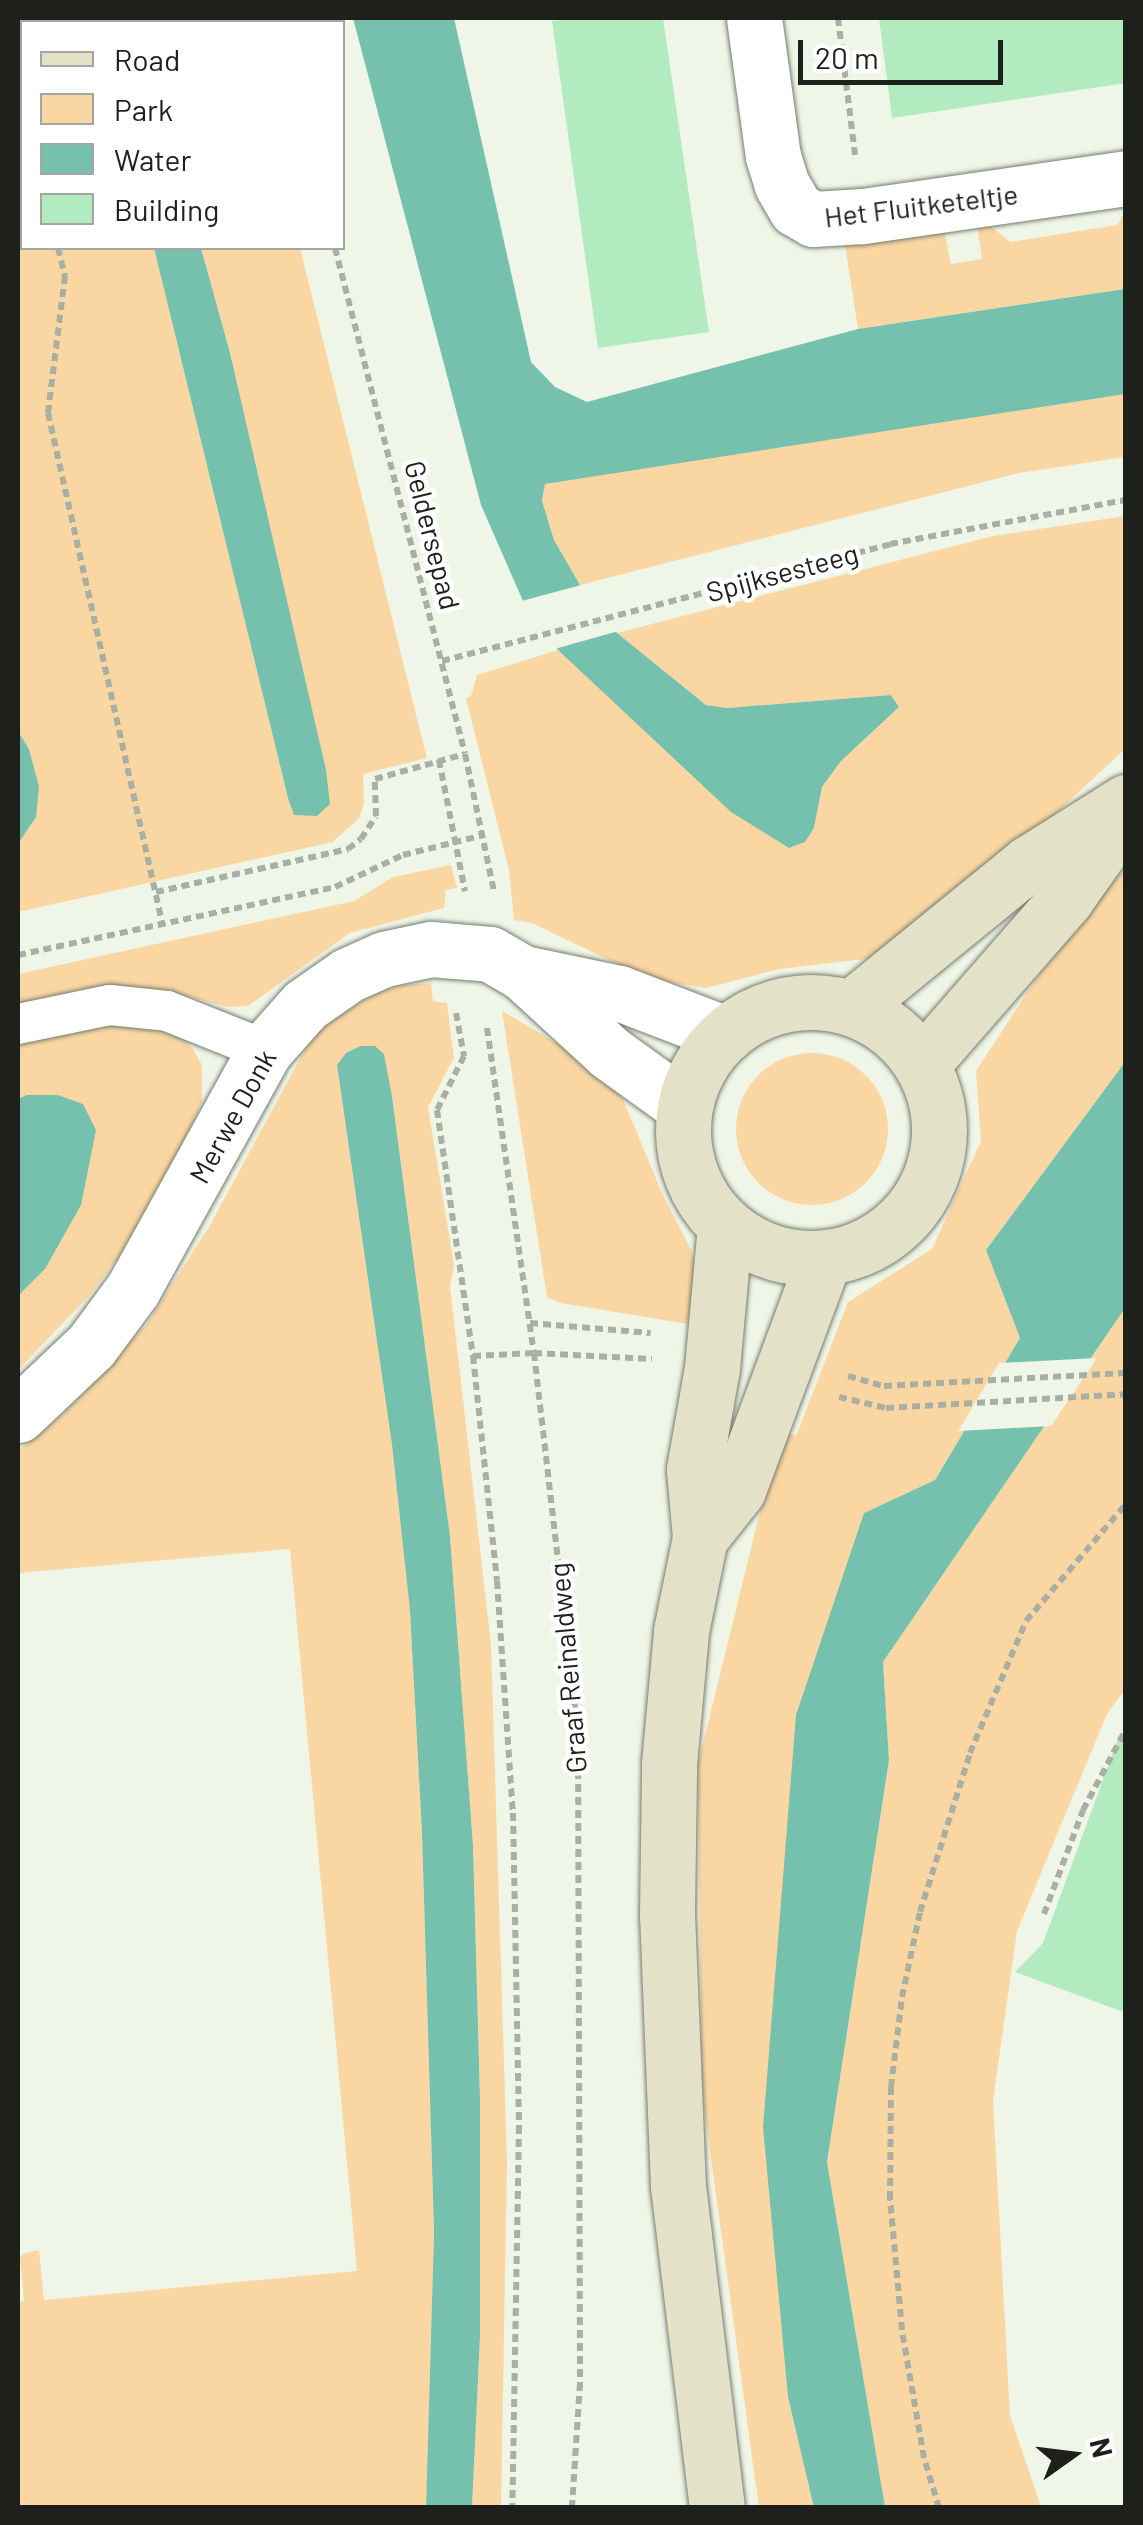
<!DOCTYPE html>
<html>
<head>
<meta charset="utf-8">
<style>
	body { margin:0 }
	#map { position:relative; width:1143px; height:2525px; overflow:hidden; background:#eff6e7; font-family:Barlow,sans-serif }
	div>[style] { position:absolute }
	.green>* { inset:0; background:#fad7a2 }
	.round { border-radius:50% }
	.water>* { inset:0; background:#75c1ae }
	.pier>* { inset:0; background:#eff6e7 }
	.building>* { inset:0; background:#b3ebc0 }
	.path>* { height:6px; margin-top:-3px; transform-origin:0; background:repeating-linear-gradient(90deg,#a9afa3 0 8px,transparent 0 13px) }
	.roads { filter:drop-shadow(0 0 2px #767c6f) drop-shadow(0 0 2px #767c6f) }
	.lane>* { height:40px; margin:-20px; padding:0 20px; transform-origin:20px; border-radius:20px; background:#fff }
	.street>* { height:55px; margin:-27.5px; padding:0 27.5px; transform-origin:27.5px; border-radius:27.5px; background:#fff }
	.secondary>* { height:55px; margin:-27.5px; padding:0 27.5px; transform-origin:27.5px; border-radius:27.5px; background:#e4e1c9 }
	.secondary>.ring { margin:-27.5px; padding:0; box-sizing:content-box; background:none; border:55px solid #e4e1c9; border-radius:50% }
	span { translate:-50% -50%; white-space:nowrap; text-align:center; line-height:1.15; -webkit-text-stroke:9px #fff; paint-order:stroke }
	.street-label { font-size:28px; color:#1e201b }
	.frame { position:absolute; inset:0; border:20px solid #1e201b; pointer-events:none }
	.legend { position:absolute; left:20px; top:20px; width:325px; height:230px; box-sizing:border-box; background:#fff; border:2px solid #a5a6a4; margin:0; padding:12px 18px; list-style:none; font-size:30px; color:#1e201b }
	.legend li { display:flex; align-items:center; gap:20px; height:50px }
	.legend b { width:50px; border:2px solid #a5a6a4 }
	.north { position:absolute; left:1023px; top:2405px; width:100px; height:100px; -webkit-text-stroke:8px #fff; paint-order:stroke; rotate:76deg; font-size:28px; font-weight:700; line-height:40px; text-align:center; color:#1e201b }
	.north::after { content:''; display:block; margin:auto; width:35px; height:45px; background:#1e201b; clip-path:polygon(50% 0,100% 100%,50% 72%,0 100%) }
	.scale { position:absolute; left:798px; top:40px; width:205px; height:45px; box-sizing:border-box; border:5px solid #1e201b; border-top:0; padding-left:12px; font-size:30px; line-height:35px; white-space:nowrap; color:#1e201b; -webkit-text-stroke:8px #fff; paint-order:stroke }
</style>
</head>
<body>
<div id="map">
	<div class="green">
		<i style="clip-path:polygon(18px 18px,92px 18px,93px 22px,22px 22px,22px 248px,154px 248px,288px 798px,230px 353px,201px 248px,300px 248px,427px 758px,363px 774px,364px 804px,359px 818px,333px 842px,18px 912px,18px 844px,36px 817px,29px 749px,18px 731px)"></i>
		<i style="clip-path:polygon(136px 18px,237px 18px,238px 22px,138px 22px)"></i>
		<i style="clip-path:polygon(1125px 212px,1125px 289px,858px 329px,845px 245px,944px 229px,951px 264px,982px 259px,977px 224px,987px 223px,1010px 242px,1117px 225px)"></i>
		<i style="clip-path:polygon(1125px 394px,1125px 457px,1019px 473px,580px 585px,554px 540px,542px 501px,545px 484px,569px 478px)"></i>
		<i style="clip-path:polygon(1125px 516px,1125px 749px,939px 922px,882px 957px,780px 969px,706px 988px,648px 979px,532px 923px,514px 920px,509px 871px,466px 698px,471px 696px,477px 675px,558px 650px,789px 848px,805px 842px,814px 828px,822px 787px,841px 761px,899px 707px,891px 695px,727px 708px,706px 705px,617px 633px,993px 536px)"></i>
		<i style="clip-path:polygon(451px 865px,457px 888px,446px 890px,444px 908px,350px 933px,248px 1006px,228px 1007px,170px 992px,98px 990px,18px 1005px,18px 974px,354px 901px,393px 877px)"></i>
		<i style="clip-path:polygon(1125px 869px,1125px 1062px,986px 1250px,1020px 1338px,935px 1480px,864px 1513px,788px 2397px,814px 2507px,759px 2508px,702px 2093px,698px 1764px,780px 1430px,796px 1436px,848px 1302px,932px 1249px,981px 1141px,976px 1071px,1089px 898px)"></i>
		<i style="clip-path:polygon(431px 983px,433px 1001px,447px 1003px,454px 1058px,428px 1107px,454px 1265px,450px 1286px,491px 1644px,507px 2161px,501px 2507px,472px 2507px,480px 2337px,480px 2098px,473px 1845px,450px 1536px,392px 1096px,360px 1046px,346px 1053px,337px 1065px,392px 1445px,410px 1611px,422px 1833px,434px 2232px,426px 2507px,18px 2507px,18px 2302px,24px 2301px,20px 2257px,25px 2253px,39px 2250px,44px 2300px,357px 2271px,290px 1549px,18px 1573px,18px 1451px,62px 1415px,146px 1325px,209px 1227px,309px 1042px,326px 1024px,372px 995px,402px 985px)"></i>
		<i style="clip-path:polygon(502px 1011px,599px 1068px,620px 1092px,662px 1193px,691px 1250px,698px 1275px,694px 1325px,560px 1303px,547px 1297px)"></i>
		<i style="clip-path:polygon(156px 1023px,177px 1033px,193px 1049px,202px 1065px,202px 1102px,180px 1153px,123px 1251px,89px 1296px,18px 1370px,18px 1296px,45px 1269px,96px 1130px,82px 1104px,58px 1095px,18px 1099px,18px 1041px,102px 1024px)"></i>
		<i class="round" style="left:736px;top:1053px;width:152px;height:152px"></i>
		<i style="clip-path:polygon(1125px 1308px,1125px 1689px,1107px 1714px,1017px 1931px,993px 2101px,1010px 2415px,1041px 2507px,885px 2507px,827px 2162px,889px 1760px,883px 1662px)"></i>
	</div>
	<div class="water">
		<i style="clip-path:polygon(353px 18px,454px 18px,531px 362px,555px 387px,587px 402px,858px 329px,1125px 289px,1125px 394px,545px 484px,542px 501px,554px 540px,580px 585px,617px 633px,706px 705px,727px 708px,891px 695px,899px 707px,841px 761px,822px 787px,814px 828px,805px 842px,789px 848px,731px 812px,558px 650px,523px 601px,481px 505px)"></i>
		<i style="clip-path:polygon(154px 248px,201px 248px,230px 353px,326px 770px,330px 804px,317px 816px,294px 815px,288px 798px)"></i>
		<i style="clip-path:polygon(18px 731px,29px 749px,39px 787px,36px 817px,18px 844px)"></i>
		<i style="clip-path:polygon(360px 1046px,375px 1046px,384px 1054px,392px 1096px,450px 1536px,473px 1845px,480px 2098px,480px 2337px,472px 2507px,426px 2507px,434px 2232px,422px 1833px,410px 1611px,392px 1445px,337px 1065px,346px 1053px)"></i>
		<i style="clip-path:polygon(1125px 1062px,1125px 1308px,883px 1662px,889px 1760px,827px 2162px,885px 2507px,814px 2508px,788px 2397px,763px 2127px,796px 1715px,864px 1513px,935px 1480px,1020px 1338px,986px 1250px)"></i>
		<i style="clip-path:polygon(27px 1095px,58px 1095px,83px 1104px,96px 1130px,81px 1205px,45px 1269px,18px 1296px,18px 1099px)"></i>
	</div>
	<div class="pier">
		<i style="clip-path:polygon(585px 584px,622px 630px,551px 650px,518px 602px)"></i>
		<i style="clip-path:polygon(1097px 1358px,1051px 1426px,958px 1431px,999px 1363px)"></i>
	</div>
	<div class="building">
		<i style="clip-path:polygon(580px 18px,663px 18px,709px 332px,598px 348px,552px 21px)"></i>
		<i style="clip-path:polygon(879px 18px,1126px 18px,1126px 83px,892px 118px)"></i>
		<i style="clip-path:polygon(1119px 1736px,1126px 1737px,1126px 2013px,1015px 1972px,1043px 1943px)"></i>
	</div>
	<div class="path">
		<i style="left:271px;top:18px;width:4px;rotate:63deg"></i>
		<i style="left:838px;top:18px;width:138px;rotate:82.9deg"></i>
		<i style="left:18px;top:86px;width:20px;rotate:79deg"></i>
		<i style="left:58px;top:248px;width:29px;rotate:76deg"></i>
		<i style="left:65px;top:276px;width:138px;rotate:97.1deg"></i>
		<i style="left:48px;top:413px;width:522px;rotate:77.38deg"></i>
		<i style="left:335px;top:248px;width:522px;rotate:75.59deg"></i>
		<i style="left:465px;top:754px;width:141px;rotate:78.1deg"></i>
		<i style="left:442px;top:661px;width:463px;rotate:-14.6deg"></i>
		<i style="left:890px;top:544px;width:240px;rotate:-10.6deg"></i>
		<i style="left:439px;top:760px;width:134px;rotate:78.8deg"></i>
		<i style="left:156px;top:892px;width:197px;rotate:-12.6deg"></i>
		<i style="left:348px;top:849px;width:16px;rotate:-38deg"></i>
		<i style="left:361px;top:839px;width:27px;rotate:-57deg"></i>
		<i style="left:376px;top:816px;width:37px;rotate:-92deg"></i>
		<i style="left:375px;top:779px;width:93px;rotate:-15.5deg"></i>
		<i style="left:18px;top:955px;width:324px;rotate:-12.1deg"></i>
		<i style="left:335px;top:887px;width:75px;rotate:-25.2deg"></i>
		<i style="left:403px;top:855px;width:83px;rotate:-13.9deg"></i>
		<i style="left:456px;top:1013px;width:44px;rotate:79.5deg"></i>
		<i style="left:464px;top:1056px;width:60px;rotate:116.6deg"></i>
		<i style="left:437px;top:1110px;width:249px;rotate:81.7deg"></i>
		<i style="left:473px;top:1356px;width:226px;rotate:83.9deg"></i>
		<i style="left:497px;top:1581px;width:233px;rotate:86.1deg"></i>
		<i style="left:513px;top:1813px;width:313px;rotate:88.9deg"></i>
		<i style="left:519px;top:2126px;width:382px;rotate:91deg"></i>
		<i style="left:487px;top:1028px;width:328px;rotate:81.8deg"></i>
		<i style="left:534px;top:1353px;width:382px;rotate:83.4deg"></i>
		<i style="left:578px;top:1732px;width:651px;rotate:89.82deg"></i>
		<i style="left:580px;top:2383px;width:125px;rotate:93.7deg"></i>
		<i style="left:530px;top:1323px;width:121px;rotate:4.7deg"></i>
		<i style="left:473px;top:1356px;width:61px;rotate:-2.8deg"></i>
		<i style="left:534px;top:1353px;width:118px;rotate:2.9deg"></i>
		<i style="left:848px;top:1376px;width:37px;rotate:16deg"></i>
		<i style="left:884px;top:1386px;width:242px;rotate:-3.1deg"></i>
		<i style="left:839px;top:1397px;width:48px;rotate:13.2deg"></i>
		<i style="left:886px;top:1408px;width:240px;rotate:-3.3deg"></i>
		<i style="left:1044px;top:1914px;width:111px;rotate:-69.4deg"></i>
		<i style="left:1083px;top:1810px;width:92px;rotate:-62deg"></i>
		<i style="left:939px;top:2508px;width:52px;rotate:-106.7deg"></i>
		<i style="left:924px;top:2458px;width:130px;rotate:-99.8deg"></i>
		<i style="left:902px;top:2330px;width:132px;rotate:-95.2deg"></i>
		<i style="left:890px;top:2199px;width:112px;rotate:-89.5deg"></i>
		<i style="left:891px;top:2087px;width:91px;rotate:-83deg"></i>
		<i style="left:902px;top:1997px;width:87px;rotate:-78deg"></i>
		<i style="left:920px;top:1912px;width:167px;rotate:-72.5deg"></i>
		<i style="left:970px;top:1753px;width:143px;rotate:-67deg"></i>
		<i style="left:1026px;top:1621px;width:154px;rotate:-49.5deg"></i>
	</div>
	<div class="roads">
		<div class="lane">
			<i style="left:18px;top:1024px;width:94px;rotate:-11.7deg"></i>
			<i style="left:110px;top:1005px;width:57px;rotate:6deg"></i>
			<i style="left:167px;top:1011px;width:105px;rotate:21.7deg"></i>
		</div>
		<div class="street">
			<i style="left:754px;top:18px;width:139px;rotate:82.2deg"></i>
			<i style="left:773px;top:156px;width:30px;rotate:73deg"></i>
			<i style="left:782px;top:185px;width:28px;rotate:60deg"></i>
			<i style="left:796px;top:209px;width:20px;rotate:30deg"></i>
			<i style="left:813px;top:219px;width:50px;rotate:-3.4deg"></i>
			<i style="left:863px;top:216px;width:266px;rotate:-8.2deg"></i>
			<i style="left:523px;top:973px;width:98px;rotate:11.8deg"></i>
			<i style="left:619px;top:993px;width:115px;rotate:21deg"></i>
			<i style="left:18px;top:1415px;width:100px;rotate:-43.4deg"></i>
			<i style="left:91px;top:1346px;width:71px;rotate:-53.6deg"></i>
			<i style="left:133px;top:1289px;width:273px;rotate:-61.1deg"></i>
			<i style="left:265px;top:1050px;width:60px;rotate:-48.4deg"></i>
			<i style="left:305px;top:1005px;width:52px;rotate:-34.9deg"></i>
			<i style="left:348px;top:975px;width:39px;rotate:-24deg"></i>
			<i style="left:384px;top:959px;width:48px;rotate:-12deg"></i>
			<i style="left:431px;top:949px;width:59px;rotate:4.8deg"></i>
			<i style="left:490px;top:954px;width:38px;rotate:30deg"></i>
			<i style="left:523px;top:973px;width:118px;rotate:42.6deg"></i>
			<i style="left:610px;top:1053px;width:92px;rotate:35.8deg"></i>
		</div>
		<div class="secondary">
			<i class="ring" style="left:683px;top:1002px;width:201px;height:201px"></i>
			<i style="left:851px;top:1008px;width:230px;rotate:-39.2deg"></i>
			<i style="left:1029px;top:863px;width:115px;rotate:-32.2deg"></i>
			<i style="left:922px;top:1064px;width:218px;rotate:-48.9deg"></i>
			<i style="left:1065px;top:900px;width:104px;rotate:-54.8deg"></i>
			<i style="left:700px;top:1538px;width:61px;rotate:-51.6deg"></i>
			<i style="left:738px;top:1490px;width:246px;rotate:-69.6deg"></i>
			<i style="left:717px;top:2508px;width:323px;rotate:-96.9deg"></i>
			<i style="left:678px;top:2187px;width:272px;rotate:-92.3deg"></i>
			<i style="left:667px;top:1915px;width:151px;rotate:-89.2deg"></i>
			<i style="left:669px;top:1764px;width:134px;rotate:-84.8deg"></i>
			<i style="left:681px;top:1631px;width:95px;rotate:-78.5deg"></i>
			<i style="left:700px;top:1538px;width:69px;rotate:-95deg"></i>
			<i style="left:694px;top:1469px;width:103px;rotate:-79.9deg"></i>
			<i style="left:712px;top:1368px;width:143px;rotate:-84.8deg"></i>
		</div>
	</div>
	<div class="street-label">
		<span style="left:921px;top:205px;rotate:-7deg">Het Fluitketeltje</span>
		<span style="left:433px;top:535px;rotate:76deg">Geldersepad</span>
		<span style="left:782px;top:572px;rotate:-15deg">Spijksesteeg</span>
		<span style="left:232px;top:1116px;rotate:-61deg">Merwe Donk</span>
		<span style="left:567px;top:1668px;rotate:-95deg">Graaf Reinaldweg</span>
	</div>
	<div class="frame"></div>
	<ul class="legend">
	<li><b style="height:12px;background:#e4e1c9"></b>Road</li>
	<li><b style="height:28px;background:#fad7a2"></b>Park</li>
	<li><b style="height:28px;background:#75c1ae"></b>Water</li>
	<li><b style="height:28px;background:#b3ebc0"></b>Building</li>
	</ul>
	<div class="north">N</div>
	<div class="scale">20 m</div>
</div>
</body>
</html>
